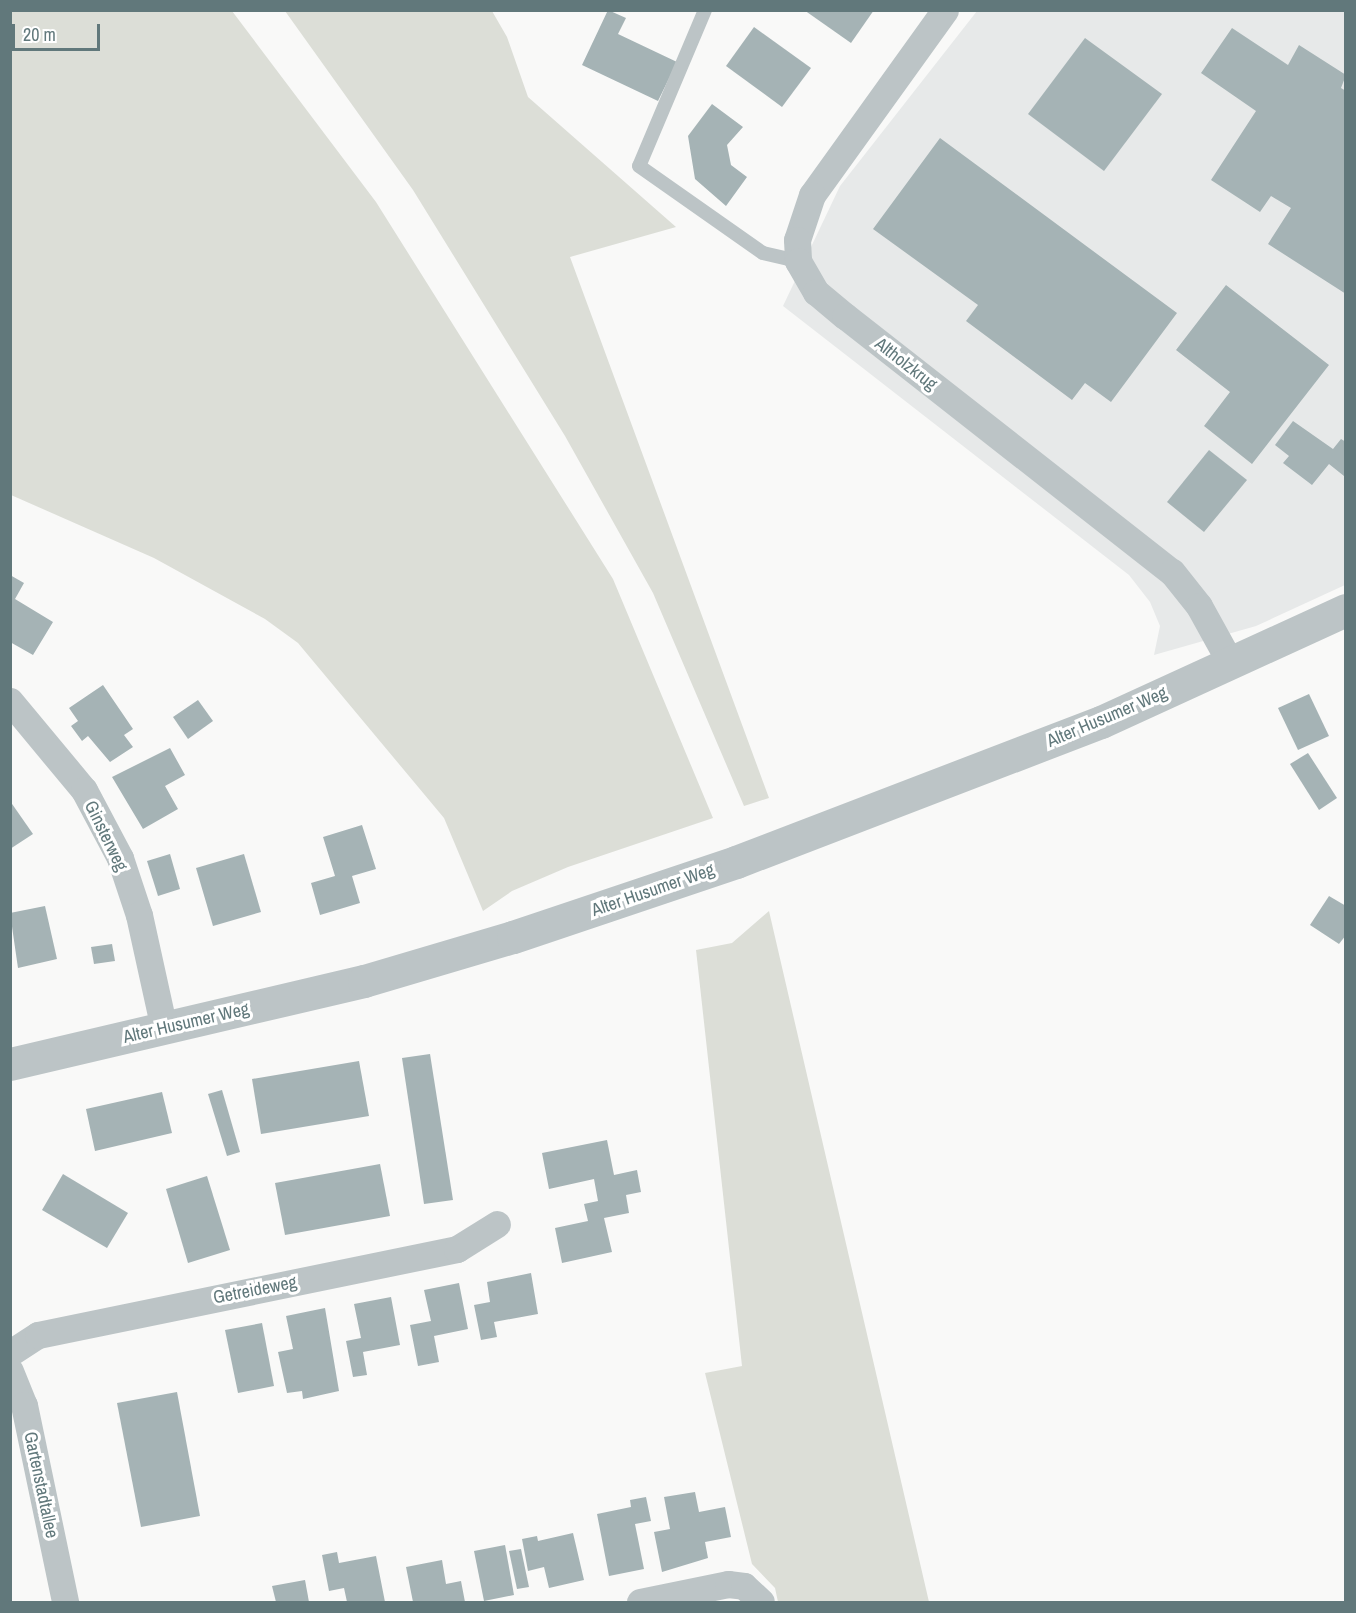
<!DOCTYPE html>
<html>
<head>
<meta charset="utf-8">
<style>
	body { margin:0 }
	#map { position:relative; width:1356px; height:1613px; overflow:hidden; background:#f9f9f8; font-family:"Archivo Narrow",sans-serif }
	div>[style] { position:absolute }
	.built>* { inset:0; background:#e7e9e9 }
	.green>* { inset:0; background:#dcded7 }
	.building>* { inset:0; background:#a5b3b5 }
	.service>* { height:14px; margin:-7px; padding:0 7px; transform-origin:7px; border-radius:7px; background:#bcc4c6 }
	.minor>* { height:27px; margin:-13.5px; padding:0 13.5px; transform-origin:13.5px; border-radius:13.5px; background:#bcc4c6 }
	.tertiary>* { height:33px; margin:-16.5px; padding:0 16.5px; transform-origin:16.5px; border-radius:16.5px; background:#bcc4c6 }
	span { translate:-50% -50%; white-space:nowrap; text-align:center; line-height:1.15; -webkit-text-stroke:6px #fff; paint-order:stroke }
	.street-label { font-size:18px; color:#61787b }
	.frame { position:absolute; inset:0; border:12px solid #61787b; pointer-events:none }
	.scale { position:absolute; left:12px; top:24px; width:88px; height:27px; box-sizing:border-box; border:3px solid #61787b; border-top:0; padding-left:8px; font-size:18px; line-height:21px; white-space:nowrap; color:#61787b; -webkit-text-stroke:4px #fff; paint-order:stroke }
</style>
</head>
<body>
<div id="map">
	<div class="built">
		<i style="clip-path:polygon(977px 11px,1345px 11px,1345px 585px,1256px 626px,1154px 655px,1160px 626px,1150px 602px,1129px 575px,783px 306px,840px 186px)"></i>
	</div>
	<div class="green">
		<i style="clip-path:polygon(11px 10px,232px 11px,376px 202px,613px 579px,713px 818px,568px 867px,512px 891px,483px 911px,444px 818px,298px 643px,265px 619px,154px 558px,11px 495px)"></i>
		<i style="clip-path:polygon(285px 11px,492px 11px,507px 37px,528px 97px,676px 227px,570px 257px,769px 798px,744px 806px,653px 593px,565px 436px,413px 190px)"></i>
		<i style="clip-path:polygon(769px 911px,929px 1602px,778px 1602px,775px 1588px,752px 1564px,705px 1373px,742px 1366px,696px 950px,732px 943px)"></i>
	</div>
	<div class="building">
		<i style="clip-path:polygon(608px 10px,626px 18px,618px 34px,677px 62px,658px 101px,582px 65px)"></i>
		<i style="clip-path:polygon(804px 10px,874px 10px,851px 43px)"></i>
		<i style="clip-path:polygon(754px 27px,811px 68px,782px 107px,726px 66px)"></i>
		<i style="clip-path:polygon(1232px 28px,1288px 65px,1299px 45px,1346px 75px,1341px 88px,1346px 91px,1346px 294px,1268px 244px,1291px 208px,1271px 196px,1260px 212px,1211px 180px,1256px 111px,1201px 73px)"></i>
		<i style="clip-path:polygon(1085px 38px,1162px 94px,1104px 171px,1028px 114px)"></i>
		<i style="clip-path:polygon(712px 104px,743px 127px,727px 145px,731px 165px,747px 177px,726px 206px,695px 179px,688px 136px)"></i>
		<i style="clip-path:polygon(940px 138px,1177px 313px,1111px 402px,1085px 383px,1072px 400px,966px 321px,978px 305px,873px 229px)"></i>
		<i style="clip-path:polygon(1226px 285px,1329px 365px,1252px 464px,1204px 426px,1230px 392px,1176px 350px)"></i>
		<i style="clip-path:polygon(1293px 421px,1333px 449px,1341px 439px,1346px 442px,1344px 476px,1329px 464px,1312px 485px,1283px 463px,1289px 456px,1275px 445px)"></i>
		<i style="clip-path:polygon(1209px 450px,1247px 480px,1204px 532px,1167px 502px)"></i>
		<i style="clip-path:polygon(10px 575px,24px 583px,15px 599px,53px 622px,33px 655px,10px 642px)"></i>
		<i style="clip-path:polygon(103px 685px,133px 729px,124px 735px,133px 747px,110px 762px,88px 736px,82px 741px,71px 726px,78px 721px,69px 708px)"></i>
		<i style="clip-path:polygon(1309px 694px,1329px 736px,1298px 750px,1278px 708px)"></i>
		<i style="clip-path:polygon(198px 700px,213px 721px,188px 739px,173px 717px)"></i>
		<i style="clip-path:polygon(170px 748px,185px 775px,165px 786px,178px 809px,143px 829px,112px 777px)"></i>
		<i style="clip-path:polygon(1308px 753px,1337px 798px,1319px 810px,1290px 764px)"></i>
		<i style="clip-path:polygon(10px 801px,33px 834px,10px 849px)"></i>
		<i style="clip-path:polygon(362px 825px,376px 869px,352px 876px,360px 903px,320px 915px,311px 883px,335px 876px,323px 837px)"></i>
		<i style="clip-path:polygon(170px 854px,180px 889px,158px 896px,147px 861px)"></i>
		<i style="clip-path:polygon(244px 854px,261px 912px,213px 926px,196px 868px)"></i>
		<i style="clip-path:polygon(1329px 896px,1346px 906px,1346px 935px,1339px 944px,1310px 925px)"></i>
		<i style="clip-path:polygon(45px 906px,57px 959px,18px 968px,10px 913px)"></i>
		<i style="clip-path:polygon(112px 944px,115px 961px,94px 964px,91px 947px)"></i>
		<i style="clip-path:polygon(430px 1054px,453px 1200px,424px 1204px,402px 1058px)"></i>
		<i style="clip-path:polygon(359px 1061px,369px 1116px,261px 1134px,252px 1079px)"></i>
		<i style="clip-path:polygon(222px 1090px,240px 1152px,227px 1156px,208px 1094px)"></i>
		<i style="clip-path:polygon(162px 1092px,172px 1133px,95px 1151px,86px 1109px)"></i>
		<i style="clip-path:polygon(607px 1140px,614px 1175px,637px 1170px,641px 1192px,626px 1195px,629px 1213px,604px 1218px,612px 1252px,562px 1263px,555px 1228px,588px 1221px,584px 1204px,598px 1201px,594px 1179px,549px 1189px,542px 1153px)"></i>
		<i style="clip-path:polygon(380px 1164px,390px 1216px,285px 1235px,275px 1183px)"></i>
		<i style="clip-path:polygon(63px 1174px,128px 1213px,107px 1248px,42px 1210px)"></i>
		<i style="clip-path:polygon(207px 1176px,230px 1250px,188px 1263px,166px 1189px)"></i>
		<i style="clip-path:polygon(531px 1273px,538px 1314px,494px 1322px,497px 1337px,481px 1340px,474px 1305px,490px 1302px,487px 1282px)"></i>
		<i style="clip-path:polygon(459px 1283px,468px 1329px,434px 1336px,439px 1362px,418px 1366px,410px 1325px,431px 1321px,424px 1290px)"></i>
		<i style="clip-path:polygon(391px 1297px,400px 1345px,363px 1352px,367px 1375px,353px 1377px,346px 1341px,361px 1338px,354px 1304px)"></i>
		<i style="clip-path:polygon(325px 1308px,339px 1391px,303px 1399px,302px 1391px,287px 1393px,278px 1352px,293px 1349px,286px 1316px)"></i>
		<i style="clip-path:polygon(262px 1323px,274px 1386px,238px 1393px,225px 1330px)"></i>
		<i style="clip-path:polygon(177px 1392px,200px 1516px,141px 1527px,117px 1403px)"></i>
		<i style="clip-path:polygon(695px 1492px,699px 1512px,725px 1507px,731px 1537px,705px 1542px,708px 1558px,662px 1572px,654px 1532px,670px 1529px,664px 1497px)"></i>
		<i style="clip-path:polygon(646px 1497px,651px 1521px,635px 1524px,644px 1569px,609px 1576px,597px 1514px,631px 1507px,630px 1500px)"></i>
		<i style="clip-path:polygon(573px 1533px,584px 1580px,549px 1588px,544px 1567px,528px 1571px,522px 1539px,537px 1536px,538px 1541px)"></i>
		<i style="clip-path:polygon(505px 1545px,514px 1595px,484px 1601px,474px 1551px)"></i>
		<i style="clip-path:polygon(521px 1549px,529px 1587px,517px 1589px,509px 1551px)"></i>
		<i style="clip-path:polygon(337px 1552px,339px 1563px,376px 1556px,385px 1602px,347px 1602px,344px 1588px,329px 1591px,322px 1555px)"></i>
		<i style="clip-path:polygon(442px 1560px,446px 1584px,461px 1581px,465px 1602px,413px 1602px,406px 1567px)"></i>
		<i style="clip-path:polygon(305px 1580px,309px 1602px,276px 1602px,272px 1586px)"></i>
	</div>
	<div class="service">
		<i style="left:705px;top:10px;width:169px;rotate:112.9deg"></i>
		<i style="left:639px;top:166px;width:151px;rotate:35.1deg"></i>
		<i style="left:763px;top:253px;width:36px;rotate:13deg"></i>
	</div>
	<div class="minor">
		<i style="left:945px;top:10px;width:228px;rotate:125.7deg"></i>
		<i style="left:812px;top:195px;width:47px;rotate:108.4deg"></i>
		<i style="left:797px;top:240px;width:21px;rotate:87deg"></i>
		<i style="left:798px;top:261px;width:36px;rotate:60deg"></i>
		<i style="left:816px;top:292px;width:38px;rotate:40deg"></i>
		<i style="left:845px;top:316px;width:415px;rotate:38.1deg"></i>
		<i style="left:1172px;top:572px;width:43px;rotate:51.5deg"></i>
		<i style="left:1199px;top:606px;width:66px;rotate:61.1deg"></i>
		<i style="left:10px;top:701px;width:116px;rotate:50.3deg"></i>
		<i style="left:84px;top:790px;width:77px;rotate:62.1deg"></i>
		<i style="left:120px;top:858px;width:60px;rotate:71.6deg"></i>
		<i style="left:139px;top:915px;width:117px;rotate:77.6deg"></i>
		<i style="left:10px;top:1353px;width:33px;rotate:-33deg"></i>
		<i style="left:38px;top:1335px;width:428px;rotate:-11.6deg"></i>
		<i style="left:457px;top:1249px;width:47px;rotate:-32deg"></i>
		<i style="left:10px;top:1371px;width:37px;rotate:68deg"></i>
		<i style="left:24px;top:1405px;width:201px;rotate:78.2deg"></i>
		<i style="left:640px;top:1602px;width:90px;rotate:-11.6deg"></i>
		<i style="left:728px;top:1584px;width:16px;rotate:7deg"></i>
		<i style="left:744px;top:1586px;width:23px;rotate:43deg"></i>
	</div>
	<div class="tertiary">
		<i style="left:10px;top:1064px;width:364px;rotate:-13.2deg"></i>
		<i style="left:364px;top:981px;width:155px;rotate:-16.5deg"></i>
		<i style="left:513px;top:937px;width:235px;rotate:-18.6deg"></i>
		<i style="left:736px;top:862px;width:391px;rotate:-21deg"></i>
		<i style="left:1101px;top:722px;width:269px;rotate:-24.6deg"></i>
	</div>
	<div class="street-label">
		<span style="left:906px;top:364px;rotate:38deg">Altholzkrug</span>
		<span style="left:1107px;top:717px;rotate:-23deg">Alter Husumer Weg</span>
		<span style="left:106px;top:836px;rotate:64deg">Ginsterweg</span>
		<span style="left:653px;top:890px;rotate:-19deg">Alter Husumer Weg</span>
		<span style="left:186px;top:1023px;rotate:-13deg">Alter Husumer Weg</span>
		<span style="left:255px;top:1290px;rotate:-11deg">Getreideweg</span>
		<span style="left:41px;top:1485px;rotate:78deg">Gartenstadtallee</span>
	</div>
	<div class="frame"></div>
	<div class="scale">20 m</div>
</div>
</body>
</html>
